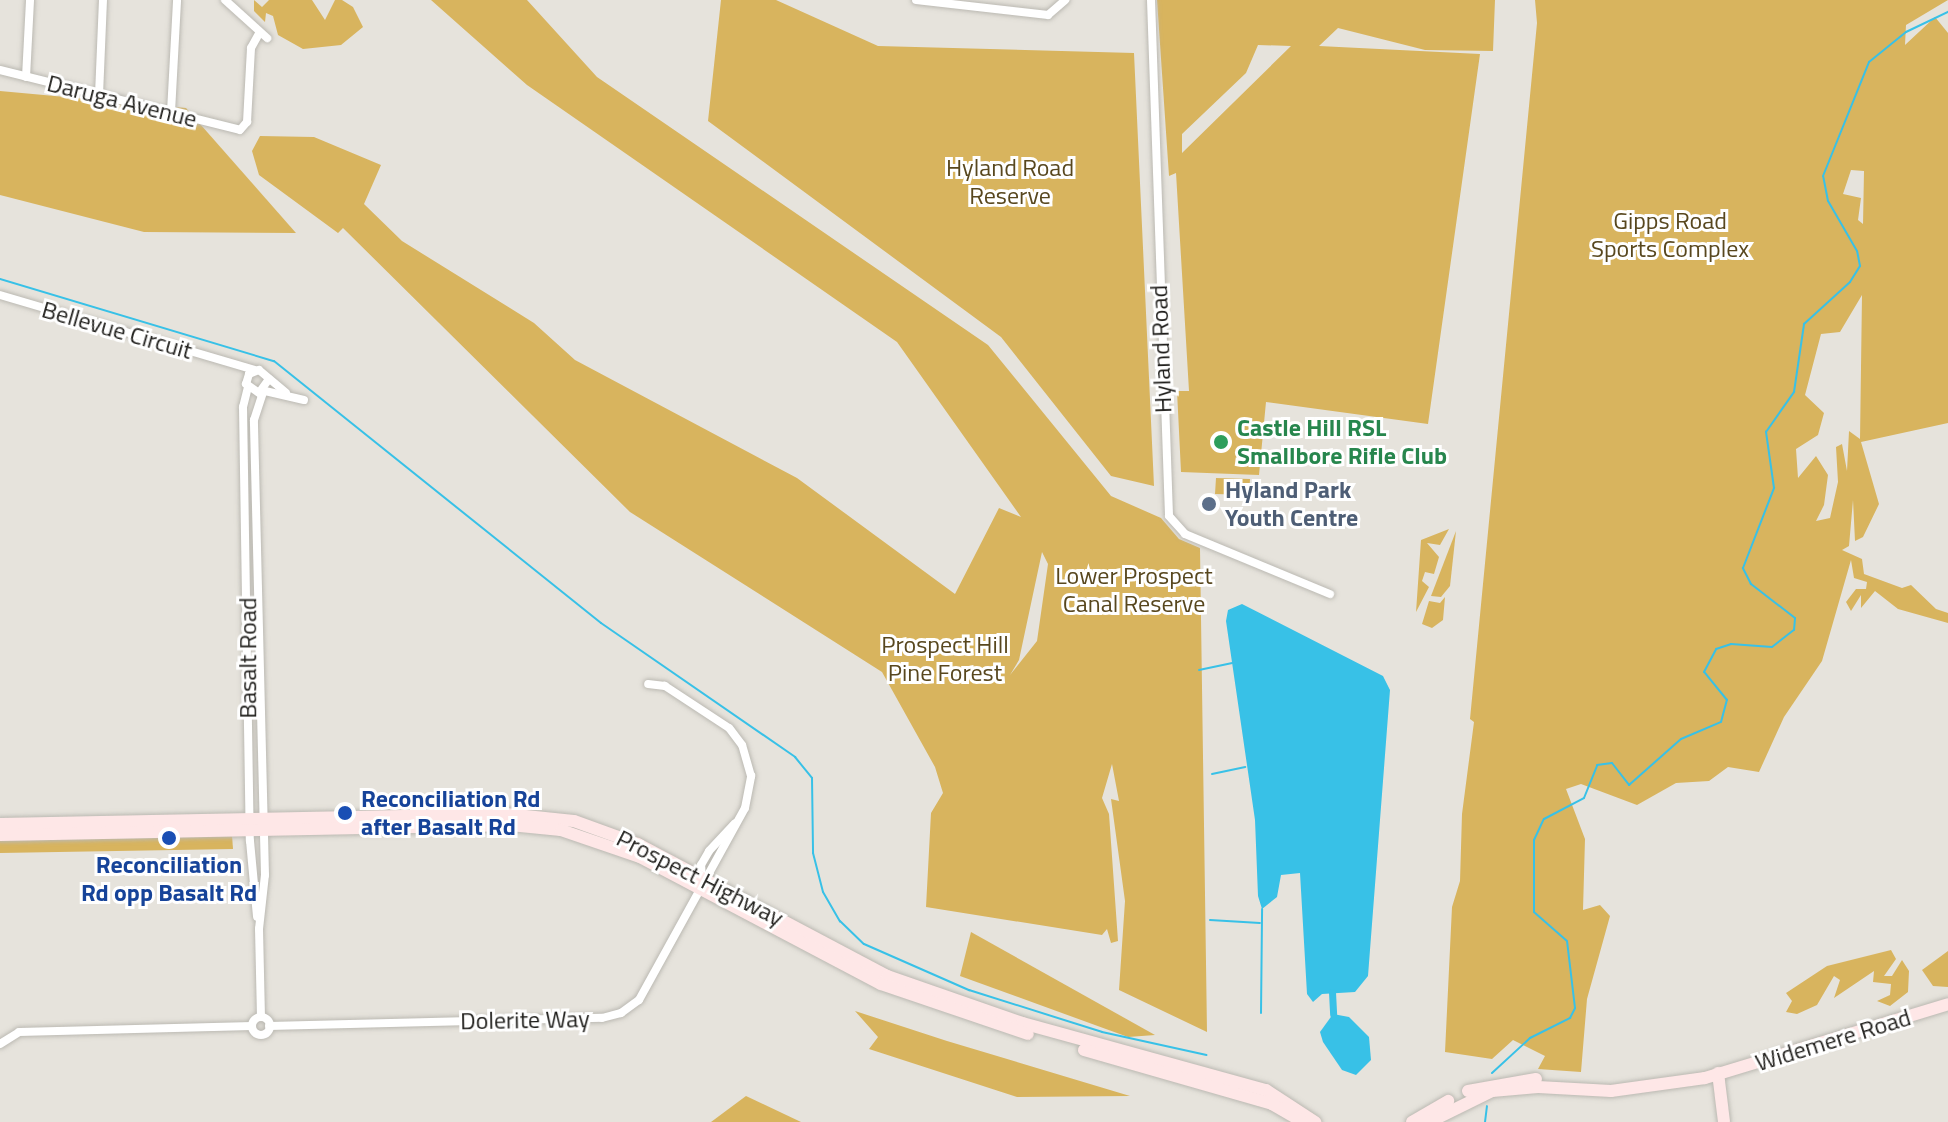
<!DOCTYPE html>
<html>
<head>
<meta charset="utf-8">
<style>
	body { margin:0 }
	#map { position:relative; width:1948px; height:1122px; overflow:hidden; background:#e6e3dc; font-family:"Titillium Web",sans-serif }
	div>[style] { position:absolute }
	.green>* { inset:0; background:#d8b45e }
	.water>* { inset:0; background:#38c1e7 }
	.stream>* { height:2px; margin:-1px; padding:0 1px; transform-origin:1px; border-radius:1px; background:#38c1e7 }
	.canal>* { height:7px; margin:-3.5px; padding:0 3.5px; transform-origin:3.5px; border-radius:3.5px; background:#38c1e7 }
	.roads { filter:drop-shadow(0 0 2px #bbb9b2) drop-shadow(0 0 2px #bbb9b2) }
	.street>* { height:8px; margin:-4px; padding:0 4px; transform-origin:4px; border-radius:4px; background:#fff }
	.street>.ring { margin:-4px; padding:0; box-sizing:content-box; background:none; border:8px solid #fff; border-radius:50% }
	.secondary>* { height:12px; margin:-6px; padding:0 6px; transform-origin:6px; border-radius:6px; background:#fee7e7 }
	.dots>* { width:22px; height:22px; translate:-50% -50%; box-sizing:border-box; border:4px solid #fff; border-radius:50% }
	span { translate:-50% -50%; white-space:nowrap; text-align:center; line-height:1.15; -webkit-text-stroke:6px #fff; paint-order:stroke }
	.street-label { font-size:24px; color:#1e1d1a }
	.park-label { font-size:24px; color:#58471e }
	.leisure-label { font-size:24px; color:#27864d; font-weight:700 }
	.left { translate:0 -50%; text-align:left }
	.service-label { font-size:24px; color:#4e5e75; font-weight:700 }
	.transit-label { font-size:24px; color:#164399; font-weight:700 }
</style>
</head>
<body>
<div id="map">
	<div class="green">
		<i style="clip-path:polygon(254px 0,262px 7px,269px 0,312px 0,325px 20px,335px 0,342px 0,353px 7px,363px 27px,341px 45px,303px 49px,278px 35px,273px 16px,266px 13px,265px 22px,254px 11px)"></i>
		<i style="clip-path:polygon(evenodd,431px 0,527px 0,597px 77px,988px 345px,1111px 496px,1161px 518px,1179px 539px,1200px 548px,1207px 1032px,1119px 990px,1125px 901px,1111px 799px,1119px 801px,1112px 764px,1102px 798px,1109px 814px,1118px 941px,1111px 943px,1107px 929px,1102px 935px,926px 907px,931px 813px,943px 793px,935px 767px,882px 672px,630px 512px,343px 228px,338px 233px,259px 175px,252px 151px,260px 136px,314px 137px,381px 165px,364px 204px,402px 241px,534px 323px,575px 360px,797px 478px,955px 594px,999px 508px,1021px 517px,897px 342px,527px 85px,431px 0,1042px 552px,1048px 564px,1037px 641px,1010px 675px,1019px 660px,1042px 552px)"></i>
		<i style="clip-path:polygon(721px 0,776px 0,878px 46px,1134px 53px,1154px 486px,1111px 476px,1001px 337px,708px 121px)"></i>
		<i style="clip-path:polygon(evenodd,1157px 0,1495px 0,1493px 51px,1425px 50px,1338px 28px,1319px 46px,1480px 54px,1428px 424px,1266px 402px,1259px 475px,1181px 472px,1177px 391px,1189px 391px,1176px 173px,1169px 176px,1157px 0,1258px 45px,1291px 46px,1182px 153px,1182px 134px,1246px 73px,1258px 45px)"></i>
		<i style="clip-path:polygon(evenodd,1535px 0,1948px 0,1906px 25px,1905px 45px,1935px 17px,1948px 33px,1948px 423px,1861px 442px,1879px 504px,1863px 537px,1855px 541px,1853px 500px,1849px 546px,1842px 550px,1862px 559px,1864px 574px,1902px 588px,1911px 585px,1936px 609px,1948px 613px,1948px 623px,1898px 609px,1875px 591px,1861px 608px,1861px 595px,1851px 611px,1846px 602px,1856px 589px,1866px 589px,1867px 582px,1854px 578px,1851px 560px,1822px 661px,1784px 717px,1759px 772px,1728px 767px,1709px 781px,1676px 783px,1637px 805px,1581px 784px,1566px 789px,1585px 839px,1583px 910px,1600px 905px,1610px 916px,1587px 999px,1581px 1072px,1538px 1069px,1545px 1056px,1513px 1040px,1492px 1059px,1445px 1052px,1452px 907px,1460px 881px,1462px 814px,1474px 722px,1470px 719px,1537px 23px,1535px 0,1851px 170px,1864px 171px,1863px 224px,1858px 220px,1861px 198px,1843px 194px,1851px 170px,1535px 0,1862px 295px,1860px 439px,1849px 431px,1847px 471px,1842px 444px,1836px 447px,1838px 482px,1830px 518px,1816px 521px,1824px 505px,1828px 475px,1816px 456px,1798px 478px,1796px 449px,1818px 435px,1824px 413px,1805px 395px,1821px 334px,1840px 332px,1862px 295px)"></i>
		<i style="clip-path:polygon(0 91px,186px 108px,296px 233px,144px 232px,0 195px)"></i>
		<i style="clip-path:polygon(1216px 478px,1250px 479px,1249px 495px,1215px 494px)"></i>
		<i style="clip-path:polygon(1449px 529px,1440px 545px,1427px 543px,1439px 557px,1434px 574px,1425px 572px,1422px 581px,1429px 587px,1416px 612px,1421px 540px)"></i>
		<i style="clip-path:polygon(1456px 531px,1450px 586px,1441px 597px,1431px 596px)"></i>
		<i style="clip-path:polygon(1445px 597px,1443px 620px,1432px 628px,1422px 624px,1429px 601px,1440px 603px)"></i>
		<i style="clip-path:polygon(232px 835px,233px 849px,0 853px,0 839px)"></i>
		<i style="clip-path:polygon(971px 932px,1155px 1035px,1128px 1037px,960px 976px)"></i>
		<i style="clip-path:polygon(1891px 950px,1896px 959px,1884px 976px,1892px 976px,1902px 960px,1909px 971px,1908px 992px,1890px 1006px,1877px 1001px,1890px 995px,1891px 984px,1873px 982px,1874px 971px,1834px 998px,1840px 980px,1834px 976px,1817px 1005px,1797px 1014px,1786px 1012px,1792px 1001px,1786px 993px,1827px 966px)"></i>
		<i style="clip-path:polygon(1948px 951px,1948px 987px,1933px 986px,1922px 970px)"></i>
		<i style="clip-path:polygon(855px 1011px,947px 1041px,1130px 1096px,1017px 1097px,869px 1049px,878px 1037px)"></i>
		<i style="clip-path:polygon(746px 1096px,801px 1122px,711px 1122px)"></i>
	</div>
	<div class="water">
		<i style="clip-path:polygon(1242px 604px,1383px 676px,1390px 690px,1368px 976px,1355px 992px,1322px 994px,1313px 1002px,1307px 994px,1300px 873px,1281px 875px,1277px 897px,1262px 909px,1258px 896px,1255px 820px,1226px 621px,1228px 610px)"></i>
		<i style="clip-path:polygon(1333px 1014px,1349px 1017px,1369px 1037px,1371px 1060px,1356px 1075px,1342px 1070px,1323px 1042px,1320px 1032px)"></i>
	</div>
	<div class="stream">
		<i style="left:0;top:279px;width:286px;rotate:16.7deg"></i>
		<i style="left:274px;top:361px;width:419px;rotate:38.7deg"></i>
		<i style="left:601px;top:623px;width:236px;rotate:34.6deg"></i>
		<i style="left:795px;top:757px;width:27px;rotate:51deg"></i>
		<i style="left:812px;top:778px;width:75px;rotate:89.2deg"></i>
		<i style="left:813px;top:853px;width:40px;rotate:75.6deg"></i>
		<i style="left:823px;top:892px;width:34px;rotate:60deg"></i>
		<i style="left:840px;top:921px;width:33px;rotate:44deg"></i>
		<i style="left:864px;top:944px;width:115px;rotate:23.7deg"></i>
		<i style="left:969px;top:990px;width:139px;rotate:17.5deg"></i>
		<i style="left:1102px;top:1032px;width:107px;rotate:12.4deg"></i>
		<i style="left:1199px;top:670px;width:34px;rotate:-12deg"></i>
		<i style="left:1212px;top:774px;width:34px;rotate:-12deg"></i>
		<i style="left:1210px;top:920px;width:50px;rotate:3.4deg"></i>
		<i style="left:1261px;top:1013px;width:104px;rotate:-89.4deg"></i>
		<i style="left:1492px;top:1073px;width:52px;rotate:-42.6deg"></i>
		<i style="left:1530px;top:1038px;width:45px;rotate:-26.6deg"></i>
		<i style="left:1570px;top:1018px;width:11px;rotate:-63deg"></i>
		<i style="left:1575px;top:1008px;width:67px;rotate:-96.8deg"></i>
		<i style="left:1567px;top:941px;width:44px;rotate:-138.7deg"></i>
		<i style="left:1534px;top:912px;width:72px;rotate:-90deg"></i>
		<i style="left:1534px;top:840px;width:23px;rotate:-65deg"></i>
		<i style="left:1544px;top:819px;width:45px;rotate:-27.7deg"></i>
		<i style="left:1584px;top:798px;width:35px;rotate:-68deg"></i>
		<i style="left:1597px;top:765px;width:15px;rotate:-8deg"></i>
		<i style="left:1612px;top:763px;width:28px;rotate:52deg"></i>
		<i style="left:1629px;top:785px;width:69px;rotate:-41.5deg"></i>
		<i style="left:1681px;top:739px;width:43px;rotate:-23deg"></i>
		<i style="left:1721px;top:722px;width:23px;rotate:-75deg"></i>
		<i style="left:1727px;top:700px;width:36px;rotate:-129deg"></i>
		<i style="left:1704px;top:672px;width:26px;rotate:-62deg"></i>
		<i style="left:1716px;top:649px;width:16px;rotate:-18deg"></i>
		<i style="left:1731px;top:644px;width:41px;rotate:4.2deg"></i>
		<i style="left:1772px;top:647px;width:28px;rotate:-38deg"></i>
		<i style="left:1794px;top:630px;width:12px;rotate:-85deg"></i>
		<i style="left:1795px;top:618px;width:56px;rotate:-142.3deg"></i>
		<i style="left:1751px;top:584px;width:18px;rotate:-117deg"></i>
		<i style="left:1743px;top:568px;width:86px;rotate:-68.8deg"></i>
		<i style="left:1774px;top:488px;width:57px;rotate:-98.1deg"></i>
		<i style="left:1766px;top:432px;width:49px;rotate:-55deg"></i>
		<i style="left:1794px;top:392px;width:69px;rotate:-81.6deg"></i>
		<i style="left:1804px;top:324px;width:62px;rotate:-42.4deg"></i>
		<i style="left:1850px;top:282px;width:19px;rotate:-58deg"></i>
		<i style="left:1860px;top:266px;width:15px;rotate:-101deg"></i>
		<i style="left:1857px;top:251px;width:58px;rotate:-120.1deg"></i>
		<i style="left:1828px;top:201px;width:25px;rotate:-101deg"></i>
		<i style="left:1823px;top:176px;width:123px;rotate:-68deg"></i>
		<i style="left:1869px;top:62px;width:48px;rotate:-39deg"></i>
		<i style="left:1906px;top:32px;width:47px;rotate:-25.5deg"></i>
		<i style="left:1485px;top:1122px;width:16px;rotate:-83deg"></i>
	</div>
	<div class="canal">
		<i style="left:1332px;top:992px;width:22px;rotate:87deg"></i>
	</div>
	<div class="roads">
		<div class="street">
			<i style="left:225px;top:0;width:57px;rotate:42.1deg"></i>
			<i style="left:916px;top:0;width:133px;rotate:6.5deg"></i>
			<i style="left:1048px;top:15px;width:23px;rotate:-41deg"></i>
			<i style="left:1151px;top:0;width:516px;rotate:88deg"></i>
			<i style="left:1169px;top:516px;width:24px;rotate:48deg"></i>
			<i style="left:1185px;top:534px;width:157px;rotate:22.5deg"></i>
			<i style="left:0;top:70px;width:247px;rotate:14deg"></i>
			<i style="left:240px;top:130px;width:11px;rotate:-49deg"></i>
			<i style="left:247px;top:122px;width:74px;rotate:-86.9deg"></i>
			<i style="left:251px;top:48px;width:18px;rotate:-61deg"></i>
			<i style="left:26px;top:77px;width:77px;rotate:-87deg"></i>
			<i style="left:99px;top:95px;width:95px;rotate:-87.6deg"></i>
			<i style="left:171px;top:112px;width:112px;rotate:-86.9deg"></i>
			<i style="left:0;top:295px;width:266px;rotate:16.4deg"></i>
			<i style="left:269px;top:379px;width:17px;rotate:126deg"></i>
			<i style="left:259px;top:393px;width:16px;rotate:-145deg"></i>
			<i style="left:246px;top:384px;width:10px;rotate:-73deg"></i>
			<i style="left:249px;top:374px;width:11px;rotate:-22deg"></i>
			<i style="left:259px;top:370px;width:35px;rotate:40deg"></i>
			<i style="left:248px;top:387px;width:21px;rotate:104deg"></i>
			<i style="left:243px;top:407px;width:434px;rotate:89.1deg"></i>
			<i style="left:250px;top:841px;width:76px;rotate:84.7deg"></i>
			<i style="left:265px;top:391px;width:40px;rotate:13deg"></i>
			<i style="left:702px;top:878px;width:13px;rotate:-94deg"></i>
			<i style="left:701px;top:865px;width:16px;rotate:-60deg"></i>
			<i style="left:709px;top:851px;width:38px;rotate:-47deg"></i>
			<i style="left:261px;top:1017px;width:88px;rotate:-91.3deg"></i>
			<i style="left:259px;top:929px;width:54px;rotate:-83.7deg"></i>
			<i style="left:265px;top:875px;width:455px;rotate:-91.4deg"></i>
			<i style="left:254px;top:420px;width:29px;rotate:-72deg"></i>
			<i class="ring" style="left:252px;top:1017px;width:10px;height:10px"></i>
			<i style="left:269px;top:1026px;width:333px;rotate:-1.4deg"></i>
			<i style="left:602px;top:1018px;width:20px;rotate:-15deg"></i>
			<i style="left:621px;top:1013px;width:22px;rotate:-36deg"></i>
			<i style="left:639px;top:1000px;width:219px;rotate:-61.1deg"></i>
			<i style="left:745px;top:808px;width:33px;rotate:-79deg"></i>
			<i style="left:751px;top:776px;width:32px;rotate:-106deg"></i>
			<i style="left:742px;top:745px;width:21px;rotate:-127deg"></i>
			<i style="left:729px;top:728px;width:77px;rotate:-146.7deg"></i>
			<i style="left:665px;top:686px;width:17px;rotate:-173deg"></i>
			<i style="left:0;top:1044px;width:22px;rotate:-32deg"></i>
			<i style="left:19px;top:1032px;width:233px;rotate:-1.5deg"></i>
		</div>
		<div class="secondary">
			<i style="left:0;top:824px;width:506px;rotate:-1.13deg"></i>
			<i style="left:506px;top:814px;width:68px;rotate:5.9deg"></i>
			<i style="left:574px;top:821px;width:68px;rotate:19.8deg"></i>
			<i style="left:638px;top:844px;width:282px;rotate:27.9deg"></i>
			<i style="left:887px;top:976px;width:143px;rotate:19.2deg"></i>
			<i style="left:1022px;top:1023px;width:253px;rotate:15.4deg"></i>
			<i style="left:1266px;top:1090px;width:59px;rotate:33.1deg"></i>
			<i style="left:0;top:835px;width:510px;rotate:-1.12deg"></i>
			<i style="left:510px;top:825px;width:51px;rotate:5.6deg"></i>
			<i style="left:561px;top:830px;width:83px;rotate:18.9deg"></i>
			<i style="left:640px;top:857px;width:272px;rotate:27.8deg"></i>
			<i style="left:881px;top:984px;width:155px;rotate:18.8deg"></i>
			<i style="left:1084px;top:1050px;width:196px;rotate:16deg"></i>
			<i style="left:1272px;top:1104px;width:36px;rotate:30deg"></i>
			<i style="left:1718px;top:1073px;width:49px;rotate:83deg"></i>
			<i style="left:1468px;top:1091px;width:69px;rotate:-10deg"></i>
			<i style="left:1412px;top:1122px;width:42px;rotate:-30.3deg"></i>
			<i style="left:1429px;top:1122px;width:70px;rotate:-26.2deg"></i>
			<i style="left:1492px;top:1091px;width:46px;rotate:-5deg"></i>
			<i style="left:1538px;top:1087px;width:73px;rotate:3.1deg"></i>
			<i style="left:1611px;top:1091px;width:95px;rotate:-7.9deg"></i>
			<i style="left:1705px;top:1078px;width:254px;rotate:-16.9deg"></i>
		</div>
	</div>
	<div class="dots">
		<i style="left:1221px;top:442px;background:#2e9e5b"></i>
		<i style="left:1209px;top:504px;background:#5c6f8a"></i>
		<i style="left:345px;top:813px;background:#1a4fb4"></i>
		<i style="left:169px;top:838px;background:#1a4fb4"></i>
	</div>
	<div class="street-label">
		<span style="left:122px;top:101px;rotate:14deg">Daruga Avenue</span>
		<span style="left:117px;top:330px;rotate:16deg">Bellevue Circuit</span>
		<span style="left:1161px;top:349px;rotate:-92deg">Hyland Road</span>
		<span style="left:248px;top:658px;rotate:-90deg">Basalt Road</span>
		<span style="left:700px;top:878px;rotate:27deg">Prospect Highway</span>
		<span style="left:525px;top:1020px;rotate:-1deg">Dolerite Way</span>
		<span style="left:1833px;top:1040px;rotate:-17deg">Widemere Road</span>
	</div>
	<div class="park-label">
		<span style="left:1010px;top:182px">Hyland Road<br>Reserve</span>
		<span style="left:1670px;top:235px">Gipps Road<br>Sports Complex</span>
		<span style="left:1134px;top:590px">Lower Prospect<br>Canal Reserve</span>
		<span style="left:945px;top:659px">Prospect Hill<br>Pine Forest</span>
	</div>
	<div class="leisure-label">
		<span class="left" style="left:1237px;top:442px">Castle Hill RSL<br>Smallbore Rifle Club</span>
	</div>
	<div class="service-label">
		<span class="left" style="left:1225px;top:504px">Hyland Park<br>Youth Centre</span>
	</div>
	<div class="transit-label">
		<span class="left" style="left:361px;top:813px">Reconciliation Rd<br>after Basalt Rd</span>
		<span style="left:169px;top:879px">Reconciliation<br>Rd opp Basalt Rd</span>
	</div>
</div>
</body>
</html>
